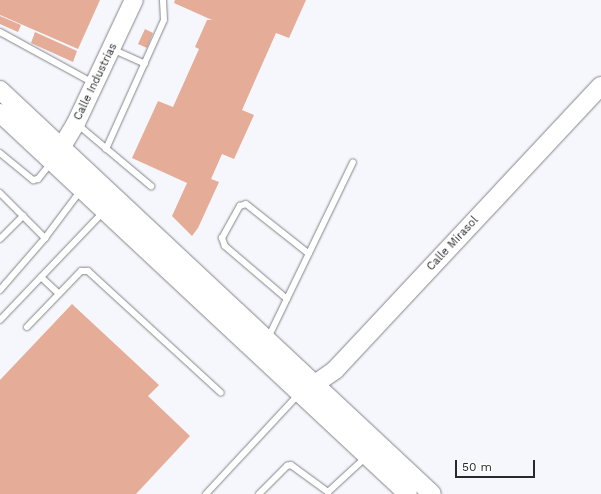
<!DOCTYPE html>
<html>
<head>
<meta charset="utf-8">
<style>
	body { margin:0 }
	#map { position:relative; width:601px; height:494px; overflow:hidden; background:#f6f7fc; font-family:"Work Sans",sans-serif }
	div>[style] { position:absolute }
	.building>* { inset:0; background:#e5ac97 }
	.roads { filter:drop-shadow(0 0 1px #838489) drop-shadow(0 0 1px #838489) }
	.lane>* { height:6px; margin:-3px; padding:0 3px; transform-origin:3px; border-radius:3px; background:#fff }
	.secondary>* { height:18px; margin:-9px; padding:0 9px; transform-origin:9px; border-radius:9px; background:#fff }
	span { translate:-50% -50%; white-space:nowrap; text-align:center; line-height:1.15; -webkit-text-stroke:4px #fff; paint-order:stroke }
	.street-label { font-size:11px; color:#28292b }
	.scale { position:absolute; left:455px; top:460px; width:80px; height:18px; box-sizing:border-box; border:2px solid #28292b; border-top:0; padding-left:5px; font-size:12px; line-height:14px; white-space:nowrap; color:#28292b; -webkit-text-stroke:3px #fff; paint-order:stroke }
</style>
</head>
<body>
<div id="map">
	<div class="building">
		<i style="clip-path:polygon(0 0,100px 0,78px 49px,0 15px)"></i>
		<i style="clip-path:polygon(175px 0,306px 0,289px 38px,276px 33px,242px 110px,254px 115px,234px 159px,222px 154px,211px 179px,219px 182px,198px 228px,192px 236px,172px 216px,187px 183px,132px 158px,158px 101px,173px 107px,199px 49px,195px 47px,207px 20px,212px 20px,174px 3px)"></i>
		<i style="clip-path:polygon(0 16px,21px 25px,18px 32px,0 24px)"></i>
		<i style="clip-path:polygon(145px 29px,153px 33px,147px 48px,138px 44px)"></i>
		<i style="clip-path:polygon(35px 32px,77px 51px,73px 62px,31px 43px)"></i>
		<i style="clip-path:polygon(72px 304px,159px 385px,148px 396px,190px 436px,136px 494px,0 494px,0 380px)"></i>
	</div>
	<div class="roads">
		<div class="lane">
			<i style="left:0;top:32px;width:106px;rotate:28.7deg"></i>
			<i style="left:112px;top:49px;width:36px;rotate:24deg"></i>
			<i style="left:77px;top:124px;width:97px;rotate:40deg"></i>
			<i style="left:106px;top:149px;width:141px;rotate:-65.8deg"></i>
			<i style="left:164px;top:20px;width:20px;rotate:-93deg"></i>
			<i style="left:0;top:153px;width:43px;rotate:39.3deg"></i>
			<i style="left:33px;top:180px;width:5px;rotate:-11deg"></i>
			<i style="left:38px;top:179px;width:21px;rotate:-51deg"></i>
			<i style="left:0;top:193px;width:64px;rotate:45deg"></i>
			<i style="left:0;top:239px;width:33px;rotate:-45deg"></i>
			<i style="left:41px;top:277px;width:23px;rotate:43deg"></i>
			<i style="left:0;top:290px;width:69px;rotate:-49.1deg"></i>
			<i style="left:45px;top:238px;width:60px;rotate:-53.1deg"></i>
			<i style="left:287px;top:299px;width:82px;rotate:-139.5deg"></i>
			<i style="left:225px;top:246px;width:9px;rotate:-111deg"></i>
			<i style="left:222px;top:238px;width:37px;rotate:-61deg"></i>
			<i style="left:240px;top:206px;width:6px;rotate:-18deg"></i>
			<i style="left:246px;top:204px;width:80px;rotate:38.4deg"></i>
			<i style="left:0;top:320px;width:151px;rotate:-46.3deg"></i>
			<i style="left:27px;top:327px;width:78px;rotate:-46deg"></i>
			<i style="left:81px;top:271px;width:7px"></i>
			<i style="left:88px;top:271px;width:180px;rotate:42.5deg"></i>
			<i style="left:268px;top:338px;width:195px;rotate:-64.2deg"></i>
			<i style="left:206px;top:494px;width:137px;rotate:-47.1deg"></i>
			<i style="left:259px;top:494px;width:40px;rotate:-45deg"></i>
			<i style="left:287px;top:466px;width:4px;rotate:-14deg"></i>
			<i style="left:291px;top:465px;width:46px;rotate:36.1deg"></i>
			<i style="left:328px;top:492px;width:52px;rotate:-42.6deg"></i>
		</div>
		<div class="secondary">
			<i style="left:0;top:90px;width:591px;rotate:43.08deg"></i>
			<i style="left:0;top:113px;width:558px;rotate:43.04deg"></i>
			<i style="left:55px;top:158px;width:41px;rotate:-59deg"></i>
			<i style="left:76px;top:123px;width:136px;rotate:-64.8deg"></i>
			<i style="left:305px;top:391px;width:37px;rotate:-35deg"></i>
			<i style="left:335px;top:370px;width:389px;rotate:-46.9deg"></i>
		</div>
	</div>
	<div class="street-label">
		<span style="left:96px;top:82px;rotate:-64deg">Calle Industrias</span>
		<span style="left:453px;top:244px;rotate:-47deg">Calle Mirasol</span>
	</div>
	<div class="scale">50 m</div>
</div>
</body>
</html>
